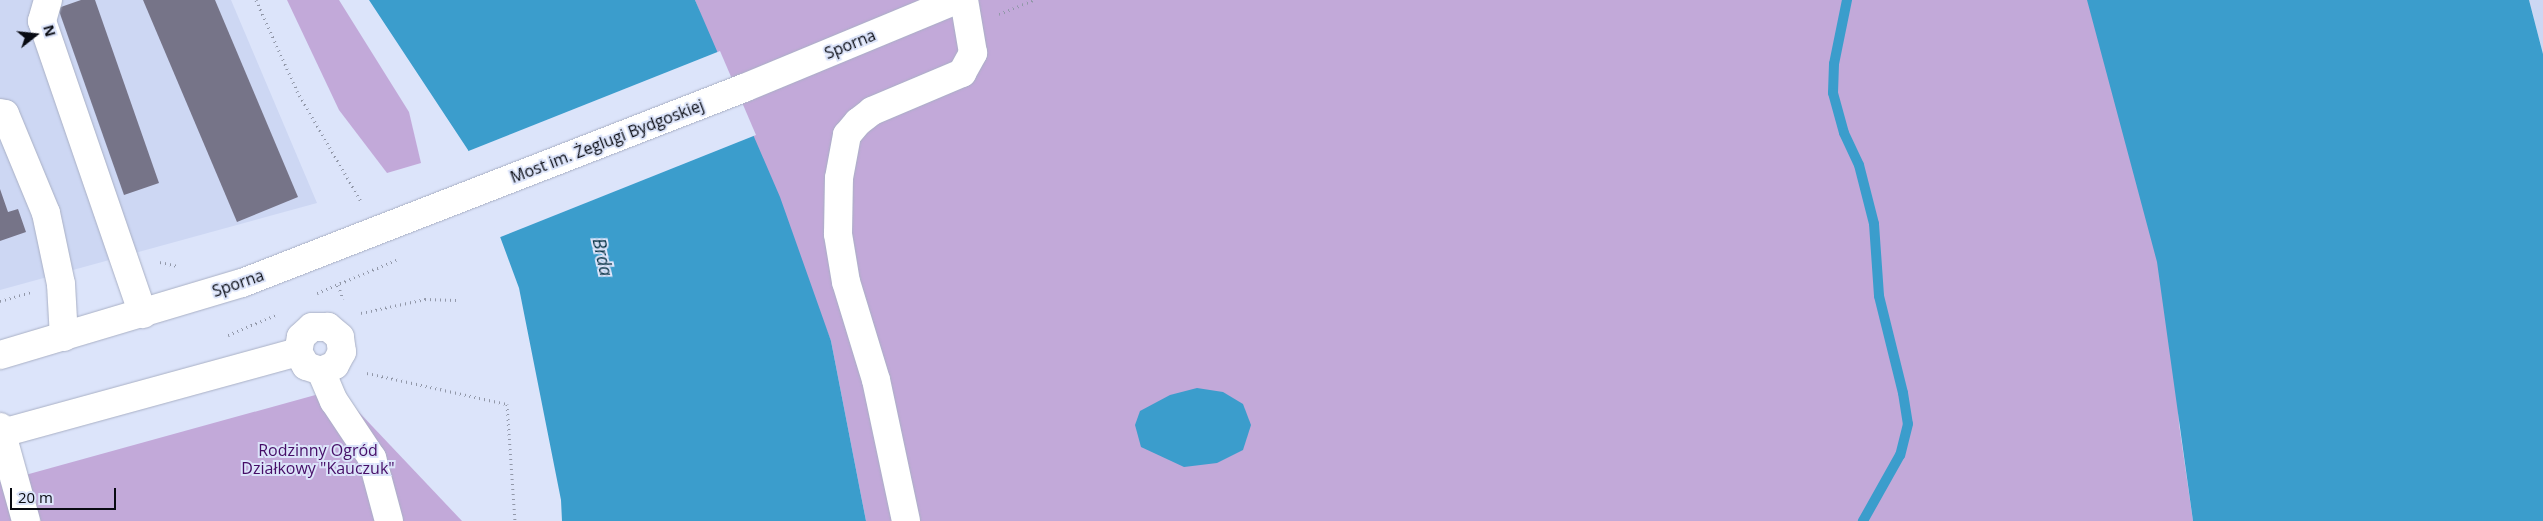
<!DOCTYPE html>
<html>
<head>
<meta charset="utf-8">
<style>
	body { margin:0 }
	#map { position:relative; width:2543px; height:521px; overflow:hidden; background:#dce4fa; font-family:"Open Sans",sans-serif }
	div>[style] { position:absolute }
	.built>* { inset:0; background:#cdd7f3 }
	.green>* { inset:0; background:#c2a9d9 }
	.water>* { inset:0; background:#3b9dcc }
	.pier>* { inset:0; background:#dce4fa }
	.stream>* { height:10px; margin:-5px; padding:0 5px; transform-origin:5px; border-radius:5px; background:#3b9dcc }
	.building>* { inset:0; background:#767488 }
	.path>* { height:3px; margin-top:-1.5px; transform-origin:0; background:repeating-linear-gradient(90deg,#9298a9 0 1px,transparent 0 5px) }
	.roads { filter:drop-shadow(0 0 1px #a9b0c5) drop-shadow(0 0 1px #a9b0c5) }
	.minor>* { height:28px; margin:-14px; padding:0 14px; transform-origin:14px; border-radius:14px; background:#fff }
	span { translate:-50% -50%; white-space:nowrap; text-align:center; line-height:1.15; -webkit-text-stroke:4px #dce4fa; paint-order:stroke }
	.street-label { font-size:16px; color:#090b12 }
	.park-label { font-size:16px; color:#460e67 }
	.water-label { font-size:18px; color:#022e41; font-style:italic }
	.north { position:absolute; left:10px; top:10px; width:50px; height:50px; -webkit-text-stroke:4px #dce4fa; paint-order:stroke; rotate:74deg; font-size:14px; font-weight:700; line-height:20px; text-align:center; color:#090b12 }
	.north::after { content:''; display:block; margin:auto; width:18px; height:22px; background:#090b12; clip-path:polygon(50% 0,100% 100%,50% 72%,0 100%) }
	.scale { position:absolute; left:10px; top:488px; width:106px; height:22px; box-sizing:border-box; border:2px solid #090b12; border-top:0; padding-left:6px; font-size:15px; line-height:18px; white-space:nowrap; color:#090b12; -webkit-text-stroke:4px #dce4fa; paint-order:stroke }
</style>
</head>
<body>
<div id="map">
	<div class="built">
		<i style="clip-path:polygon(0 0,231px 0,317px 203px,0 290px)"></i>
		<i style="clip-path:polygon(2529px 0,2543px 0,2543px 54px)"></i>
	</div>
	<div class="green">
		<i style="clip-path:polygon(287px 0,339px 0,409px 112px,421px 163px,387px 173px,339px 110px)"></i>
		<i style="clip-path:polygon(695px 0,2158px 0,2179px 424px,2193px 521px,866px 521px,831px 341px)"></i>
		<i style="clip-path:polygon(337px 389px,462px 521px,0 521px,0 482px)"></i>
	</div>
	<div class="water">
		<i style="clip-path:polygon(369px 0,695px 0,780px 197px,831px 341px,866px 521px,562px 521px,561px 500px,519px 288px,468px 150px)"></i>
		<i style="clip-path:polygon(2087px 0,2529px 0,2543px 54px,2543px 521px,2193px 521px,2157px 262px)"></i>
		<i style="clip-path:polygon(1197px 388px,1223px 392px,1243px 404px,1251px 425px,1243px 450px,1217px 463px,1184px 467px,1141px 447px,1135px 425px,1140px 411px,1170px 395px)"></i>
	</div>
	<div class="pier">
		<i style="clip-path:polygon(720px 51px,756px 135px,498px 238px,466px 152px)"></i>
	</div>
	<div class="stream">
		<i style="left:1847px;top:0;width:65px;rotate:101.5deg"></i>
		<i style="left:1834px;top:64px;width:29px;rotate:92deg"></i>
		<i style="left:1833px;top:93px;width:41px;rotate:74.6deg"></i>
		<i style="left:1844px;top:133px;width:35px;rotate:65deg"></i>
		<i style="left:1859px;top:165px;width:61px;rotate:75.7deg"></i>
		<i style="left:1874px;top:224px;width:72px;rotate:86deg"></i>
		<i style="left:1879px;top:296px;width:100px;rotate:76.1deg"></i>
		<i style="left:1903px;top:393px;width:31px;rotate:81deg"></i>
		<i style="left:1908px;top:424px;width:32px;rotate:104deg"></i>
		<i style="left:1900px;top:455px;width:76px;rotate:119.3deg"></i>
	</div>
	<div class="building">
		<i style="clip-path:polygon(81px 0,95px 0,159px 183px,124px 195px,58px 8px)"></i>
		<i style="clip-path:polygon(143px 0,215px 0,298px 197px,237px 222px)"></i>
		<i style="clip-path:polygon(0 189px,8px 212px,18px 209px,26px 232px,0 241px)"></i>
	</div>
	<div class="path">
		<i style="left:256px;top:0;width:100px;rotate:65.7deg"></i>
		<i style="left:297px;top:91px;width:129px;rotate:59.9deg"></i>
		<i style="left:999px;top:14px;width:37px;rotate:-22deg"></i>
		<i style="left:160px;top:262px;width:18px;rotate:13deg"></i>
		<i style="left:338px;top:285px;width:15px;rotate:70deg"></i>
		<i style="left:317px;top:293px;width:86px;rotate:-22.7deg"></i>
		<i style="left:0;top:301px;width:32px;rotate:-16deg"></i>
		<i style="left:361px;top:313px;width:66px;rotate:-12.3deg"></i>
		<i style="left:425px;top:299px;width:31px;rotate:2deg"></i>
		<i style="left:228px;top:335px;width:54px;rotate:-22.8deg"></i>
		<i style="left:367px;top:373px;width:143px;rotate:12.5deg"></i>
		<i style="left:507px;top:404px;width:117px;rotate:86.1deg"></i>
	</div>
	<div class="roads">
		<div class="minor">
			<i style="left:48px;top:0;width:22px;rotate:106deg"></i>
			<i style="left:42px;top:21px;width:310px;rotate:71deg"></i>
			<i style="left:0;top:113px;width:5px;rotate:11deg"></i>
			<i style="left:5px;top:114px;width:107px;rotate:67.5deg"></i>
			<i style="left:46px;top:213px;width:73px;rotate:78.1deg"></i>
			<i style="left:61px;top:284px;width:53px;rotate:86.8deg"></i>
			<i style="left:0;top:355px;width:252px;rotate:-16.6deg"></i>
			<i style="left:242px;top:283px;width:539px;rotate:-21.23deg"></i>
			<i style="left:744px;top:88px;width:230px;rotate:-22.5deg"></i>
			<i style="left:321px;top:371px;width:15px;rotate:-23deg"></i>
			<i style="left:335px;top:365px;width:15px;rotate:-62deg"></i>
			<i style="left:342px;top:352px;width:15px;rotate:-98deg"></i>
			<i style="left:340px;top:337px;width:16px;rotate:-140deg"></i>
			<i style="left:328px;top:327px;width:16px;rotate:180deg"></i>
			<i style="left:312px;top:327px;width:15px;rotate:138deg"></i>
			<i style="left:301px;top:337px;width:15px;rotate:101deg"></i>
			<i style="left:298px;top:352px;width:16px;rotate:60deg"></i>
			<i style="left:306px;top:366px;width:16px;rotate:18deg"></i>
			<i style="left:321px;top:371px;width:33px;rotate:67deg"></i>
			<i style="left:334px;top:401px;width:69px;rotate:56.3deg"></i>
			<i style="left:372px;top:458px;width:65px;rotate:74.9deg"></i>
			<i style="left:0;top:427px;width:98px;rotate:74.5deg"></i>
			<i style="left:2px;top:433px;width:307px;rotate:-15.3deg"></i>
			<i style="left:906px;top:521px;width:144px;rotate:-102deg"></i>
			<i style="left:876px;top:380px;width:102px;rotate:-107deg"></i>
			<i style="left:846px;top:282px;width:49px;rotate:-99.5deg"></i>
			<i style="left:838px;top:234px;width:56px;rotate:-89deg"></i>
			<i style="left:839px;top:178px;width:44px;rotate:-79.5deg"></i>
			<i style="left:847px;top:135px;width:17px;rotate:-50deg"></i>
			<i style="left:858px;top:122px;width:18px;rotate:-38deg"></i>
			<i style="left:872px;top:111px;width:98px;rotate:-22.9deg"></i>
			<i style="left:962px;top:73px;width:23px;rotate:-61deg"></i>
			<i style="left:973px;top:53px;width:54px;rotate:-99.6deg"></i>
		</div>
	</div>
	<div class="street-label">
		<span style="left:850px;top:44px;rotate:-22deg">Sporna</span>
		<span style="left:607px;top:141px;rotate:-21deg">Most im. Żeglugi Bydgoskiej</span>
		<span style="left:238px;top:283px;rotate:-19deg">Sporna</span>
	</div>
	<div class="park-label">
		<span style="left:318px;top:459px">Rodzinny Ogród<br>Działkowy "Kauczuk"</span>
	</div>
	<div class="water-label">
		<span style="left:603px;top:257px;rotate:78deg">Brda</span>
	</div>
	<div class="north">N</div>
	<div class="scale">20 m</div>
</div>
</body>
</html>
